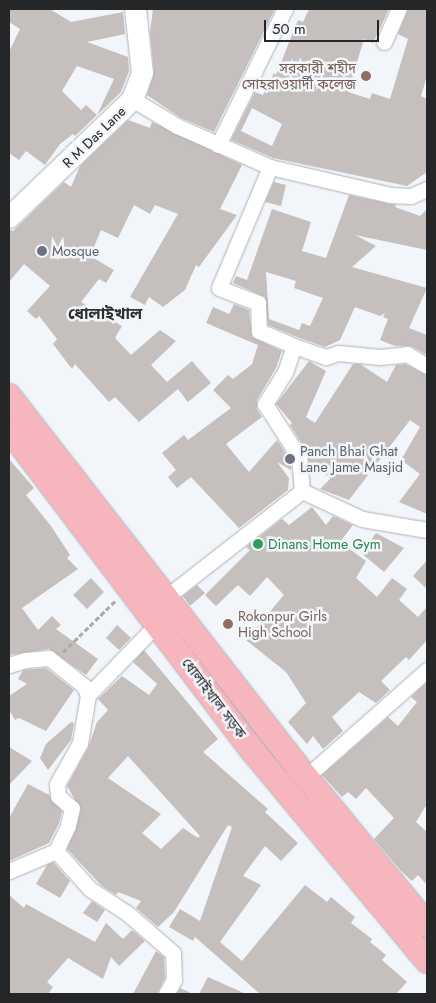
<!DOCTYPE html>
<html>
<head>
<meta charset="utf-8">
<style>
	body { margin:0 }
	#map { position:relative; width:436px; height:1003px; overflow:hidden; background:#f2f5fa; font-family:Jost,"Noto Sans Bengali",sans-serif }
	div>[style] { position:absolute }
	.building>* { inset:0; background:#c5bfbd }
	.path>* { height:2.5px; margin-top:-1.25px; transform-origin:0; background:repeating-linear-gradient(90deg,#a9abaf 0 5px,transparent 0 7.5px) }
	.roads { filter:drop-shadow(0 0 1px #aeb1b6) drop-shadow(0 0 1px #aeb1b6) }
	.street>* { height:15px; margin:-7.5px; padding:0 7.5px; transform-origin:7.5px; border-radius:7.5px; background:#fff }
	.secondary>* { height:21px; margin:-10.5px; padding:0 10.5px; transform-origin:10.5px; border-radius:10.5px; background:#fff }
	.primary>* { height:24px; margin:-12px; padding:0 12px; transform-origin:12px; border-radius:12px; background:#f7b5be }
	.dots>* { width:14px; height:14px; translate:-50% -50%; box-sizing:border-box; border:2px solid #f2f5fa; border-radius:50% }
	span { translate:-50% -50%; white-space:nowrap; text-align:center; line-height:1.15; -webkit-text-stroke:5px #f2f5fa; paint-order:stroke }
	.education-label { font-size:14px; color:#785e54 }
	.right { translate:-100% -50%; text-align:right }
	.left { translate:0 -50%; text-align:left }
	.street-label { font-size:14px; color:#252628 }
	.worship-label { font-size:14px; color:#5b616d }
	.leisure-label { font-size:14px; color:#27864d }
	.quarter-label { font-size:16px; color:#2d2f33; font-weight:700 }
	.frame { position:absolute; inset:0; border:10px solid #252628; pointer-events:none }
	.scale { position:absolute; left:264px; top:20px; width:115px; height:22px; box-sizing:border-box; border:2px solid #252628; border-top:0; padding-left:6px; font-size:15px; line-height:18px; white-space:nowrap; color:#252628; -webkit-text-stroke:4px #f2f5fa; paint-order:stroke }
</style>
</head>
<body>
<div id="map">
	<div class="building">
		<i style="clip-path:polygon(evenodd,9px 9px,50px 9px,71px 22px,123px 12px,125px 34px,87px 42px,128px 57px,129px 71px,121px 92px,75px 136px,73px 134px,60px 144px,45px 165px,26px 151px,19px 160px,9px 153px,9px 52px,20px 29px,9px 22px,9px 9px,77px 66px,114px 79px,97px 115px,86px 105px,81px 110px,62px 91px,77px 66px)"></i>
		<i style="clip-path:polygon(153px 9px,275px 9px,214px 132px,181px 118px,147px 95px,154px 72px,150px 32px)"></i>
		<i style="clip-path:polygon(evenodd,309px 9px,389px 9px,373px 43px,364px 39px,348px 92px,370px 99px,372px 93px,390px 99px,408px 39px,398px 34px,408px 9px,427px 9px,427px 76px,421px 96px,427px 99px,427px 172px,407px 186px,273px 158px,231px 140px,255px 92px,263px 95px,274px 73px,276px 75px,298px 20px,303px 22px,309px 9px,252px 108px,282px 124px,272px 146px,241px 131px,252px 108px)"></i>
		<i style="clip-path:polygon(128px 120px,150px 128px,152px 122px,242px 165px,220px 209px,237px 215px,199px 267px,196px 265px,185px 290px,163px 307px,149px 297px,145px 305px,130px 297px,178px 214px,155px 205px,150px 214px,134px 205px,118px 238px,101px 230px,90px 256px,114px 270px,106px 283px,99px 279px,81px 302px,122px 326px,115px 338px,131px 355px,160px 330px,176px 341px,151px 365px,167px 382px,192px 361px,211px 383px,188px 402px,178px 389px,139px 422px,115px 397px,109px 402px,75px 364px,72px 369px,53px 344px,57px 339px,39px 316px,36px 319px,27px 311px,50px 286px,24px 264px,9px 282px,9px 229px,13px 231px,64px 182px,71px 187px,80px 166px)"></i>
		<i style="clip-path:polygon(274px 182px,286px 185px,281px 206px,265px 202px)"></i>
		<i style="clip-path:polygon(evenodd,349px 195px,396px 205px,395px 207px,420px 216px,427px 209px,427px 250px,355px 235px,376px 246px,352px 267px,427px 288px,409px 328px,427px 335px,427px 355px,411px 346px,395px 346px,380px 340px,388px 319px,383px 317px,385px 313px,380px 316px,355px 307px,340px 340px,325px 347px,297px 337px,268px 325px,265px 297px,233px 283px,236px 276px,247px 280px,272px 209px,311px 222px,302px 251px,326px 258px,349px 195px,266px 272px,296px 281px,294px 288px,323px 298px,310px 326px,302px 323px,299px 330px,269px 319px,266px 272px)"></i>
		<i style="clip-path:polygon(234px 304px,249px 310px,252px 337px,282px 351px,276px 368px,257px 400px,257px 409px,262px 417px,226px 444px,249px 472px,277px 440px,290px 460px,291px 470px,277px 462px,289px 478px,288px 490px,239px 528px,191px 477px,177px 488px,168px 477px,176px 470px,162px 453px,184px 435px,188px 440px,231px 408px,213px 390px,228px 375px,233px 379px,252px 364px,258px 345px,206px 323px,213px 307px,229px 314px)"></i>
		<i style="clip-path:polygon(309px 361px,326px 371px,306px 417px,315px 423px,353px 364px,360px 364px,387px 382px,396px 365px,405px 364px,427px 375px,427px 514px,399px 502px,420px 474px,401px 460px,420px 427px,410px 420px,349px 500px,320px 489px,331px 478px,309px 463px,307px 452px,290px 425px,292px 423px,276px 404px)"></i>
		<i style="clip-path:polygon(9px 459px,34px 488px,26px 495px,51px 526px,70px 555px,67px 558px,78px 569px,22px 608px,38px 630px,52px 616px,61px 625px,56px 629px,98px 659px,86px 675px,49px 649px,9px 655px)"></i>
		<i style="clip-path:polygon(312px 507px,326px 525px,333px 516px,353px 525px,340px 542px,366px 561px,356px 578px,377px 597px,392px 578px,407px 589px,399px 600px,418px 617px,427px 607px,427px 640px,409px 660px,406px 657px,381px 681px,390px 690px,376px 703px,359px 692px,332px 717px,343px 731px,323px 749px,313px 736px,307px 744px,288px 722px,306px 703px,286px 672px,246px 640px,284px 595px,267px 577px,250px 596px,238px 585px,216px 606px,205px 595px,250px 550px,246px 547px,282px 519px,289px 525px)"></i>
		<i style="clip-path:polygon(376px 533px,404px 548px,384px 572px,361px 553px)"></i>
		<i style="clip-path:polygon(427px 560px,427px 589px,413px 576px)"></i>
		<i style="clip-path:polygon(91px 578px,104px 592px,87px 609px,73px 595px)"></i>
		<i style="clip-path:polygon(197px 585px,205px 593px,190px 606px,183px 596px)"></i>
		<i style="clip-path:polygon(117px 625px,131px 638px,119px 650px,106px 638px)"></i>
		<i style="clip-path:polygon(evenodd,144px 650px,218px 739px,203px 752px,268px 809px,265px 812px,298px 843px,281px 861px,265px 846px,243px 876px,261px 885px,220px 942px,242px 961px,305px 885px,327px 902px,331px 897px,355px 917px,351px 923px,372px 939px,370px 942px,386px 955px,382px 960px,407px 982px,396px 994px,260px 994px,195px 937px,193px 941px,169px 927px,180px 909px,200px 921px,232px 827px,228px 825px,174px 912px,158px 927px,136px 908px,141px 901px,118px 892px,116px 895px,102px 886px,67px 849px,81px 810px,67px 786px,88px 748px,97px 722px,108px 710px,98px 699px,122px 676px,149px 695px,157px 684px,133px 662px,144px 650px,128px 756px,200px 836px,198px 838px,183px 828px,161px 849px,142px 833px,161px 814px,108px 778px,128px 756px)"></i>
		<i style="clip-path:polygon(46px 668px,74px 690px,46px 731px,19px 718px,15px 720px,9px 710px,9px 696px,27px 684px,18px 679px,23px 670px)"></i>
		<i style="clip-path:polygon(427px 682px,427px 804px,416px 822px,427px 832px,427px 885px,418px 875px,412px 881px,401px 871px,374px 839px,394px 818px,366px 788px,356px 799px,348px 792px,342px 797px,322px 775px,388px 717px,398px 726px,417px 702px,411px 697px)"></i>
		<i style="clip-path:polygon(71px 722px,74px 723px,71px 740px,48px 770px,40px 758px,46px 744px)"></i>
		<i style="clip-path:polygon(9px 747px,32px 761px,9px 785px)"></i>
		<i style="clip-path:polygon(28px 784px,49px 795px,62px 811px,59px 823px,49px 843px,9px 861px,9px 818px)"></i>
		<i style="clip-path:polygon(53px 862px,70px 881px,60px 898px,36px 884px,47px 865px)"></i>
		<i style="clip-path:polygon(9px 895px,24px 908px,26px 904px,95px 942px,106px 923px,123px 939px,132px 930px,145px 941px,119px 966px,111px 957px,103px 979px,68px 958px,47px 982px,53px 987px,48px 994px,9px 994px)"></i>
		<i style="clip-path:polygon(92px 901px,105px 910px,97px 922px,83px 913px)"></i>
		<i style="clip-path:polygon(156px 951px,164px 957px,165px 978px,157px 994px,133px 994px)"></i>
		<i style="clip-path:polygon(208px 977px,246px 994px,199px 994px)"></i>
		<i style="clip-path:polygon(180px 988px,193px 994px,177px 994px)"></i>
	</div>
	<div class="path">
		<i style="left:63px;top:652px;width:74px;rotate:-44.5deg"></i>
	</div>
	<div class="roads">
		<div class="street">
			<i style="left:384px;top:42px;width:36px;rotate:-66deg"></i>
			<i style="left:132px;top:99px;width:52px;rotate:31deg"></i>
			<i style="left:177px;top:126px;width:102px;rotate:23.8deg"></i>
			<i style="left:270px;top:167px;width:123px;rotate:13.1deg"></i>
			<i style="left:390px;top:195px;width:21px;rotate:3deg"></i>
			<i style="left:411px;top:196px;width:17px;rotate:-24deg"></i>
			<i style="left:218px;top:145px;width:152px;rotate:-63.8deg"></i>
			<i style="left:270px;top:167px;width:131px;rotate:112.9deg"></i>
			<i style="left:219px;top:288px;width:42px;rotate:21deg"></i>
			<i style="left:258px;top:303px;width:28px;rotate:88deg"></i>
			<i style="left:259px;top:331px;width:38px;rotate:23deg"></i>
			<i style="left:294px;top:346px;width:28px;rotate:109deg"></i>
			<i style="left:285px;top:372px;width:38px;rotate:122deg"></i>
			<i style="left:265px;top:404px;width:63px;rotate:57.3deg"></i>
			<i style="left:299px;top:457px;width:34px;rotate:85deg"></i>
			<i style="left:302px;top:491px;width:66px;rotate:25deg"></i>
			<i style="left:362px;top:519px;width:66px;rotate:9.6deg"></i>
			<i style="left:294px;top:346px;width:34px;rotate:19deg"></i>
			<i style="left:326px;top:357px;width:13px;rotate:-18deg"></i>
			<i style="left:338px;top:353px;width:42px;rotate:5.4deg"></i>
			<i style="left:380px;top:357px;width:27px;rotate:-6deg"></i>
			<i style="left:407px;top:354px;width:23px;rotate:31deg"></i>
			<i style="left:165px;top:598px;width:174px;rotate:-38deg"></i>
			<i style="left:9px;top:665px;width:17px;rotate:-17deg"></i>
			<i style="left:25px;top:660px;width:24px;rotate:-5deg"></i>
			<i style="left:49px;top:658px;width:45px;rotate:38.7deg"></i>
			<i style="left:84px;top:686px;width:10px;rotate:66deg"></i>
			<i style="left:88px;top:695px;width:49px;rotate:99.5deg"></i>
			<i style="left:80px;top:743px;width:47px;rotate:119.3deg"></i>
			<i style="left:57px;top:784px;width:12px;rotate:85deg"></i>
			<i style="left:58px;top:796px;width:18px;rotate:41deg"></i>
			<i style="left:72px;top:808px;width:18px;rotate:103deg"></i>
			<i style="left:68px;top:826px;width:28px;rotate:116deg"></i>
			<i style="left:88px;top:695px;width:99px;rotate:-45.8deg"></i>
			<i style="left:306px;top:777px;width:162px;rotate:-41.5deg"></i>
			<i style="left:56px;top:851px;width:51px;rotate:48.2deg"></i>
			<i style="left:90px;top:889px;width:44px;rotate:33deg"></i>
			<i style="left:127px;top:913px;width:61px;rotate:41deg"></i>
			<i style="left:173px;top:953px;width:27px;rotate:88deg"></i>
			<i style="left:174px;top:980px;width:16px;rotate:120deg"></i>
			<i style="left:9px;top:871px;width:51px;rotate:-23.1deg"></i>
		</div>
		<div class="secondary">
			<i style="left:9px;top:217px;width:170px;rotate:-43.8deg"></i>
			<i style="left:132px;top:99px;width:28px;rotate:-69deg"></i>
			<i style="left:142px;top:73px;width:64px;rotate:-96.2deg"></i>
		</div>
		<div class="primary">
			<i style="left:9px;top:396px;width:483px;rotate:52.1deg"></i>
			<i style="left:306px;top:777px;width:191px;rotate:50.7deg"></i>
			<i style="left:9px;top:429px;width:403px;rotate:52.9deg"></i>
			<i style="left:252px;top:750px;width:274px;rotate:50.3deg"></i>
		</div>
	</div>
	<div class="dots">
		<i style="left:366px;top:76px;background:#8d6e63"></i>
		<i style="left:42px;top:251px;background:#6b7280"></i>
		<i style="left:290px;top:459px;background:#6b7280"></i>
		<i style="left:258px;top:544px;background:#2e9e5b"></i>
		<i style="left:228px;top:624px;background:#8d6e63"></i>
	</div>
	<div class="education-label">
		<span class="right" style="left:356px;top:76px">সরকারী শহীদ<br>সোহরাওয়ার্দী কলেজ</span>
		<span class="left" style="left:238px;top:624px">Rokonpur Girls<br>High School</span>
	</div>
	<div class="street-label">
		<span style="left:94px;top:137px;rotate:-44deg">R M Das Lane</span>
		<span style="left:214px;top:698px;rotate:53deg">ধোলাইখাল সড়ক</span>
	</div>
	<div class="worship-label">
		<span class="left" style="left:52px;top:251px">Mosque</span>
		<span class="left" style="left:300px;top:459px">Panch Bhai Ghat<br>Lane Jame Masjid</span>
	</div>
	<div class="leisure-label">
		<span class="left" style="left:268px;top:544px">Dinans Home Gym</span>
	</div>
	<div class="quarter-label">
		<span style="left:105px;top:314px">ধোলাইখাল</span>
	</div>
	<div class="frame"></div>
	<div class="scale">50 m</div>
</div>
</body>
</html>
